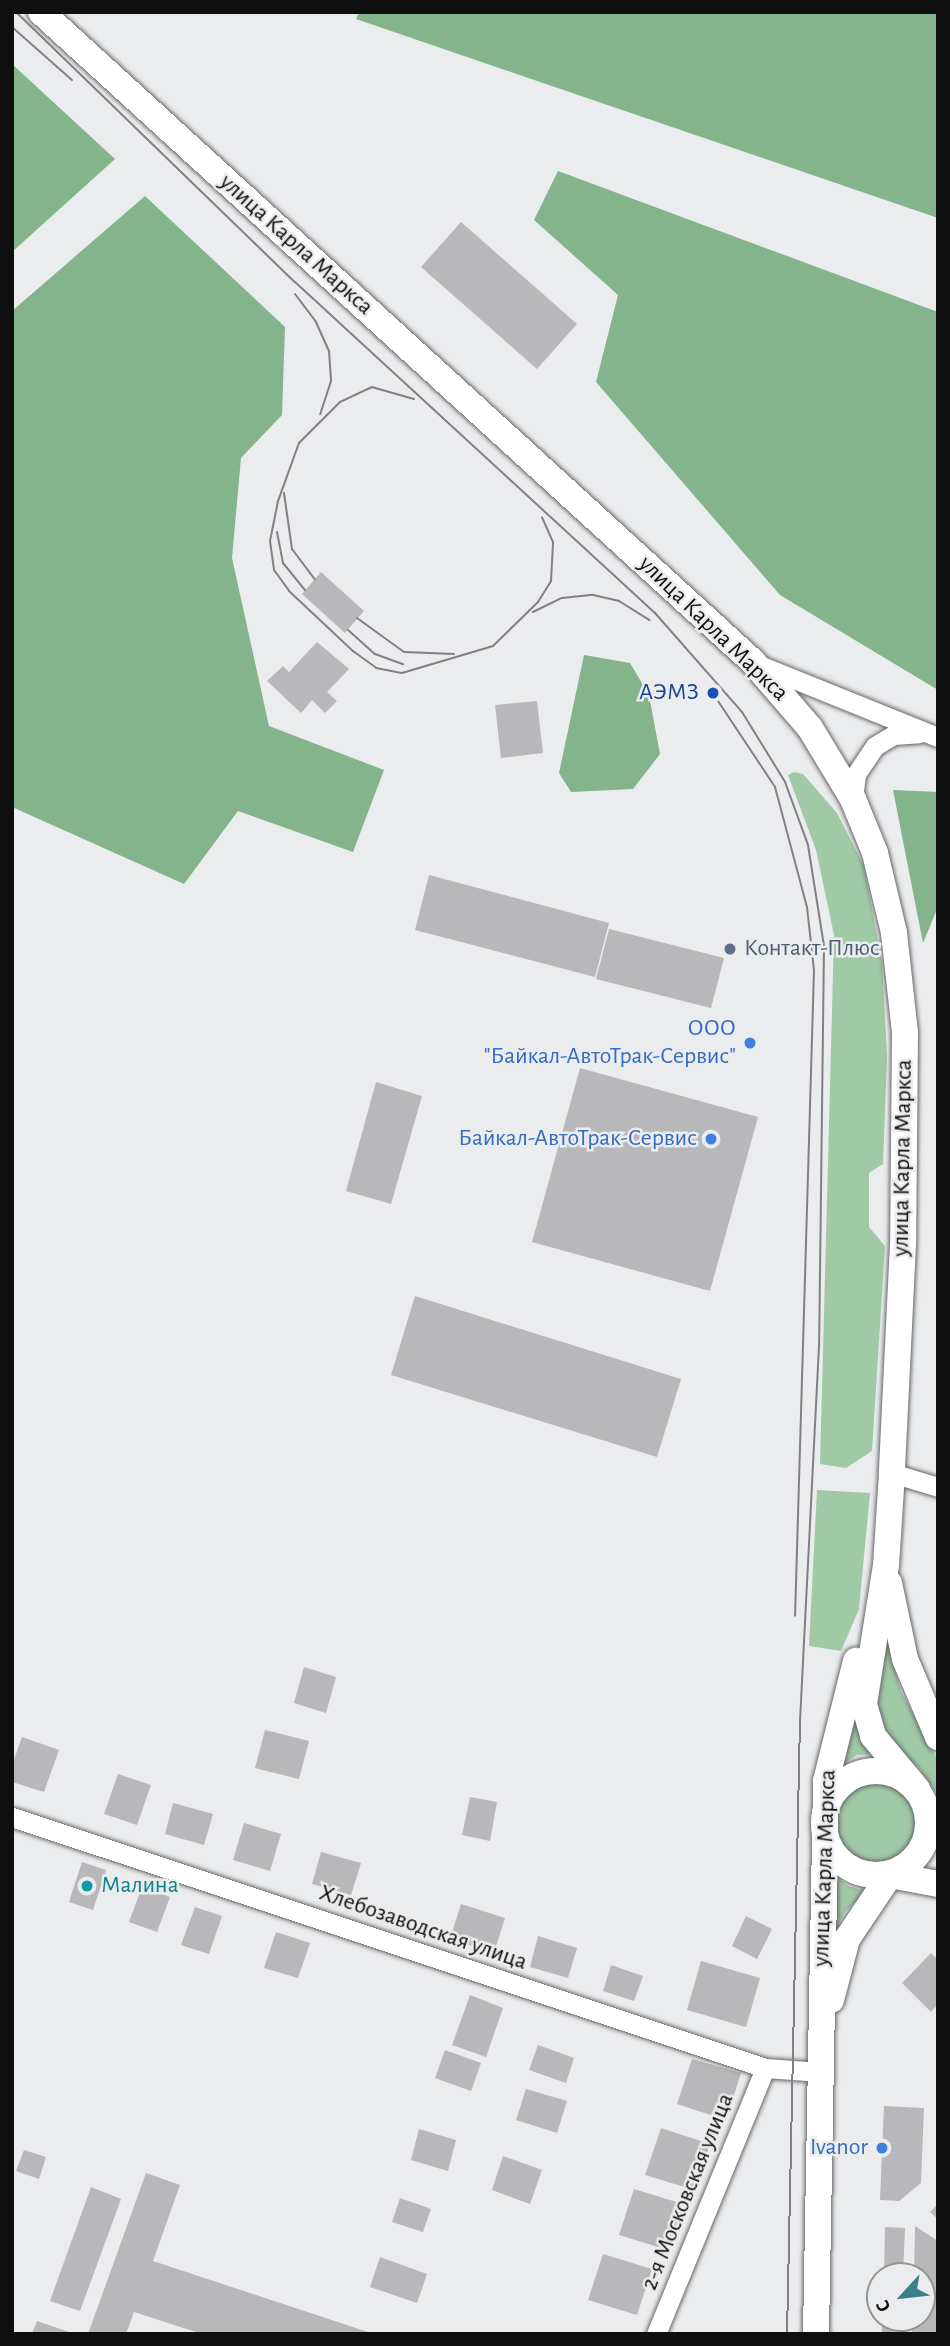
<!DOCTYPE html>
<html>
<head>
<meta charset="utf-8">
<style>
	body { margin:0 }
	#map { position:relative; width:950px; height:2346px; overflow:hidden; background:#ebecee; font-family:"Alegreya Sans",sans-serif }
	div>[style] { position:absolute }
	.green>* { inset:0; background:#a0c9a6 }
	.round { border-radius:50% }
	.forest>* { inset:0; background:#83b48b }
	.building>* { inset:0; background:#b8b7b9 }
	.roads { filter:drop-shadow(0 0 2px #656768) drop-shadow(0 0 2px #656768) }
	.street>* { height:19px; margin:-9.5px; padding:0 9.5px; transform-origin:9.5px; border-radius:9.5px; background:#fff }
	.secondary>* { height:26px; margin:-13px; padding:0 13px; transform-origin:13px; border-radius:13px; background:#fff }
	.secondary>.ring { margin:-13px; padding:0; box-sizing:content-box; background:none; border:26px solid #fff; border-radius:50% }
	.tram>* { height:2px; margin:-1px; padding:0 1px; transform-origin:1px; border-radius:1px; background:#818183 }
	.dots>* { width:19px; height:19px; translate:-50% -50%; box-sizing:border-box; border:4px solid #ebecee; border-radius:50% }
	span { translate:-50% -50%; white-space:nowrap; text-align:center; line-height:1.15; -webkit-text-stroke:5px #ebecee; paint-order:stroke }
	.street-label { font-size:24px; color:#0f0f10 }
	.transit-label { font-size:24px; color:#164399 }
	.right { translate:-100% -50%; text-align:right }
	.service-label { font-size:24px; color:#4e5e75 }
	.left { translate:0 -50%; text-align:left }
	.shop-label { font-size:24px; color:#366cbe }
	.culture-label { font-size:24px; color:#0d838f }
	.frame { position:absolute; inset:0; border:14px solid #0f0f10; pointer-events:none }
	.north { position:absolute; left:866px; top:2262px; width:70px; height:70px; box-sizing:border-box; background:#ebecee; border:2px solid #939495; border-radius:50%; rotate:243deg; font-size:19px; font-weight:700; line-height:28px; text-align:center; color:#0f0f10 }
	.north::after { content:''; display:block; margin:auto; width:24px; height:32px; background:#3a808c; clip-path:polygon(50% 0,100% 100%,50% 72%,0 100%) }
</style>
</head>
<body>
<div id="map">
	<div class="green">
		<i style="clip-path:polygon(794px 772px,803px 774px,837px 813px,864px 866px,882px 962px,887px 1056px,883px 1164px,869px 1173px,869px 1227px,885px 1246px,872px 1451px,846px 1468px,820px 1464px,834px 935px,816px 850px,788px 775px)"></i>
		<i style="clip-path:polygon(817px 1490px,870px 1493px,859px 1609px,841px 1651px,809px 1646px)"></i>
		<i style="clip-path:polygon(887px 1642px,901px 1691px,938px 1760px,938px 1795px,918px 1767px,898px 1755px,875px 1721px)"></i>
		<i style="clip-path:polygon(855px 1706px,875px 1754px,857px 1755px,842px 1765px)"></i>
		<i class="round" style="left:835px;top:1783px;width:82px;height:82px"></i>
		<i style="clip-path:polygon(829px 1872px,848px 1886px,866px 1891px,845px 1912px,830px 1940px)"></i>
	</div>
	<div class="forest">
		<i style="clip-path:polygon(359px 12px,938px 12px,938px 218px,356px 19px)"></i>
		<i style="clip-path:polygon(12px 64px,115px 159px,12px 252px)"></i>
		<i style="clip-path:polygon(558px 171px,938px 312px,938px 690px,780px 595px,596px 382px,618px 295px,534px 220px)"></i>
		<i style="clip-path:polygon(145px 196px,285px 327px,282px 415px,241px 458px,232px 558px,269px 726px,384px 770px,353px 852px,238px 811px,184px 884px,12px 807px,12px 311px)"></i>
		<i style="clip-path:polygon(584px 655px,630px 663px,649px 695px,660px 754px,633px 789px,571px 792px,559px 773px)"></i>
		<i style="clip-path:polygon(893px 790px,938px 792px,938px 907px,923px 943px)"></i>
	</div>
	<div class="building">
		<i style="clip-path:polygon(461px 222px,577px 324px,537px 369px,421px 267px)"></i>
		<i style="clip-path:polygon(321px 572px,364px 611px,345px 633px,302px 594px)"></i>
		<i style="clip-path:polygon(317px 642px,349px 669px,327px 692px,337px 701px,325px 713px,312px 700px,301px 713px,267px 681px,283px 666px,289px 672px)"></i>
		<i style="clip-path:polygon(537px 701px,543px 753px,501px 758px,495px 705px)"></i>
		<i style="clip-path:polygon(429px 875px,609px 923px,595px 977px,415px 930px)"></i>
		<i style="clip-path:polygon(609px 929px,724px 958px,711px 1008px,596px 979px)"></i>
		<i style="clip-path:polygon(580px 1068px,758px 1117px,710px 1291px,532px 1242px)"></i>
		<i style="clip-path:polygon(376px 1082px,422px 1096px,391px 1204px,346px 1191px)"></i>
		<i style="clip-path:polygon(415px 1296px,681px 1379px,657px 1457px,391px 1375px)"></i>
		<i style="clip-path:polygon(304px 1667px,336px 1677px,326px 1713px,294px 1703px)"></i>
		<i style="clip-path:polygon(265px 1730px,309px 1741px,299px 1779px,255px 1768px)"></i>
		<i style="clip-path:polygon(22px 1737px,59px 1750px,44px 1792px,12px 1782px,12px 1765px)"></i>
		<i style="clip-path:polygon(118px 1774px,151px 1785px,137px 1825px,104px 1814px)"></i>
		<i style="clip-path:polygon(470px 1797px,497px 1802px,490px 1841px,462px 1835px)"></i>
		<i style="clip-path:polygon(173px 1803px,213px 1814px,204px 1845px,165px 1834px)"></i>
		<i style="clip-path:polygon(244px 1823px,281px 1834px,270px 1871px,233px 1860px)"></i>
		<i style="clip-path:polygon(321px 1852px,361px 1863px,351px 1895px,312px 1884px)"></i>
		<i style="clip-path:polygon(82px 1862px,106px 1870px,93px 1910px,69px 1902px)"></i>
		<i style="clip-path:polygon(142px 1887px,170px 1897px,157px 1932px,129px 1922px)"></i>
		<i style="clip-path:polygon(461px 1904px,505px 1918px,494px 1953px,450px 1939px)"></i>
		<i style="clip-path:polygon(195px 1907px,222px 1916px,209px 1954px,181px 1945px)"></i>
		<i style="clip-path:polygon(746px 1916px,772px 1929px,757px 1959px,732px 1946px)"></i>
		<i style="clip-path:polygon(276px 1932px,310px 1943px,298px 1978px,264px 1968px)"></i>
		<i style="clip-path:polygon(538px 1936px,577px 1948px,568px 1978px,530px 1967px)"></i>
		<i style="clip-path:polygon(931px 1953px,938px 1960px,938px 2004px,931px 2012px,902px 1983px)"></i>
		<i style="clip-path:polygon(701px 1961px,760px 1978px,746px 2027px,687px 2010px)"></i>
		<i style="clip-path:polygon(611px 1965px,643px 1976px,634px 2001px,603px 1991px)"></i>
		<i style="clip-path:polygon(470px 1995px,503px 2008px,486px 2057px,452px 2045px)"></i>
		<i style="clip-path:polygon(538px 2045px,574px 2058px,566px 2083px,529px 2070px)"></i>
		<i style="clip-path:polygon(445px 2050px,481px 2063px,471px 2091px,435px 2078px)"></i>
		<i style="clip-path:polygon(692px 2059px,741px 2073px,726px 2120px,677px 2104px)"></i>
		<i style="clip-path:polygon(526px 2089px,567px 2101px,557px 2133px,516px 2120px)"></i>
		<i style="clip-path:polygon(884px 2106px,924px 2108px,921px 2183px,899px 2201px,880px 2200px)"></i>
		<i style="clip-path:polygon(661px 2128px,710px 2144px,694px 2190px,645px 2175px)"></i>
		<i style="clip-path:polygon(419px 2129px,456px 2140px,448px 2171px,411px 2160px)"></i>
		<i style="clip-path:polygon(24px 2150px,46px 2157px,39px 2179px,16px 2171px)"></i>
		<i style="clip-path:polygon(503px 2156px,542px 2170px,530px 2204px,492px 2190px)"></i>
		<i style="clip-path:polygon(146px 2173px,180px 2185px,153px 2261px,374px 2334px,202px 2334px,134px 2312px,126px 2334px,88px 2334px)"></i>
		<i style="clip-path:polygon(91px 2187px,121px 2199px,80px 2311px,50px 2301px)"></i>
		<i style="clip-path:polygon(634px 2189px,683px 2204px,668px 2250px,619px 2235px)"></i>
		<i style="clip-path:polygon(400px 2198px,431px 2209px,423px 2232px,392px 2222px)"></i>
		<i style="clip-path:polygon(938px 2204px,938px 2219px,930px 2212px)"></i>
		<i style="clip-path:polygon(915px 2226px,938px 2241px,938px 2334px,912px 2334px,912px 2318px,922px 2318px,922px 2276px,914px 2276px)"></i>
		<i style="clip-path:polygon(885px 2227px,905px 2228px,903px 2276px,884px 2276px)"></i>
		<i style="clip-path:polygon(603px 2254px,652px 2269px,637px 2315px,588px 2300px)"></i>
		<i style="clip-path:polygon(380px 2257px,427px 2274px,417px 2303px,370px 2287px)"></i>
		<i style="clip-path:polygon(882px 2318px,902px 2318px,901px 2334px,882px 2334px)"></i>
		<i style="clip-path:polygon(37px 2321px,72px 2333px,72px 2334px,32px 2334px)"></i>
	</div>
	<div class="roads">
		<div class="street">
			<i style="left:757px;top:664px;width:195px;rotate:22deg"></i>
			<i style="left:853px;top:799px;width:25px;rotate:-83deg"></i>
			<i style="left:856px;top:774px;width:34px;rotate:-56deg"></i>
			<i style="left:875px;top:746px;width:21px;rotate:-31deg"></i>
			<i style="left:893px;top:735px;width:26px;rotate:-4deg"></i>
			<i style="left:892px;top:1473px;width:48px;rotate:16.9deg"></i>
			<i style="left:12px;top:1817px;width:794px;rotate:18.43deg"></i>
			<i style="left:765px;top:2068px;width:56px;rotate:4.1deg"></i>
			<i style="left:656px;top:2334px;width:287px;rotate:-67.7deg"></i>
		</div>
		<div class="secondary">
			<i style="left:41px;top:12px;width:964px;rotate:42.39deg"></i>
			<i style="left:753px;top:662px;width:87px;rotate:49.2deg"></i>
			<i style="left:810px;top:728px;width:83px;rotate:58.8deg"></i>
			<i style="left:853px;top:799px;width:58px;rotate:67.8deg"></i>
			<i style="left:875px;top:853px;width:82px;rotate:76.6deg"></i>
			<i style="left:894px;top:933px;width:100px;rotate:83.7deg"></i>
			<i style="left:905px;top:1032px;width:212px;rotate:90.5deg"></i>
			<i style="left:903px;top:1244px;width:229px;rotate:92.8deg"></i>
			<i style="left:892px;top:1473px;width:92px;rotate:93.7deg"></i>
			<i style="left:886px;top:1565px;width:141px;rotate:99deg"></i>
			<i style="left:864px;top:1704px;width:33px;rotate:74deg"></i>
			<i style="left:873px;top:1736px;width:69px;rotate:50.3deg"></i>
			<i style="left:889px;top:1583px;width:78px;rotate:78.1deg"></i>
			<i style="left:905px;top:1659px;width:85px;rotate:67.1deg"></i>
			<i class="ring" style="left:824px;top:1771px;width:78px;height:78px"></i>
			<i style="left:831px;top:2000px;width:63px;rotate:-75.3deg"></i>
			<i style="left:847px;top:1939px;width:77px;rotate:-56.1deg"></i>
			<i style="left:890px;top:1875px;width:49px;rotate:10.6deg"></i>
			<i style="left:816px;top:2334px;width:553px;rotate:-88.96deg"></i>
			<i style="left:826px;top:1781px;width:124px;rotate:-76deg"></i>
		</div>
	</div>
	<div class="tram">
		<i style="left:16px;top:12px;width:388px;rotate:44.1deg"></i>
		<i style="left:295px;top:282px;width:489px;rotate:42.6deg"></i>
		<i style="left:655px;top:613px;width:132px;rotate:48.7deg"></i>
		<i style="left:742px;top:712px;width:82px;rotate:58.4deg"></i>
		<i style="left:785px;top:782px;width:67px;rotate:69.9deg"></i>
		<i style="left:808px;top:845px;width:102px;rotate:81deg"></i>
		<i style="left:824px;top:946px;width:400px;rotate:90.7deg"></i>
		<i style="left:819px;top:1346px;width:374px;rotate:92.9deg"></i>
		<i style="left:800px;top:1720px;width:614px;rotate:91.21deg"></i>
		<i style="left:12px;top:27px;width:80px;rotate:41.5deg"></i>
		<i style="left:295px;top:294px;width:35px;rotate:53deg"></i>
		<i style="left:316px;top:322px;width:32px;rotate:66deg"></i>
		<i style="left:329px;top:351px;width:30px;rotate:86deg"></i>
		<i style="left:331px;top:381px;width:35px;rotate:108deg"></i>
		<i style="left:414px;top:399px;width:44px;rotate:-164.1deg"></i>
		<i style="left:372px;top:387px;width:35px;rotate:155deg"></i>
		<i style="left:340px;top:402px;width:58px;rotate:135deg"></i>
		<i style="left:299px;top:443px;width:62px;rotate:109.9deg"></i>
		<i style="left:278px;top:501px;width:41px;rotate:101.3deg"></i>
		<i style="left:270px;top:541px;width:29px;rotate:82deg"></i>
		<i style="left:274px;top:570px;width:26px;rotate:54deg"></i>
		<i style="left:289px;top:591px;width:88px;rotate:43.2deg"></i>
		<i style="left:353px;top:651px;width:29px;rotate:36deg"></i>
		<i style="left:376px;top:668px;width:26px;rotate:11deg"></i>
		<i style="left:402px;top:673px;width:95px;rotate:-16.5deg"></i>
		<i style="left:493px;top:646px;width:63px;rotate:-44.4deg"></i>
		<i style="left:538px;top:602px;width:25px;rotate:-58deg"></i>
		<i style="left:551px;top:581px;width:39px;rotate:-87deg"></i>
		<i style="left:553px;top:542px;width:27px;rotate:-114deg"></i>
		<i style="left:284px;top:493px;width:57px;rotate:81.9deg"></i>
		<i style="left:292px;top:549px;width:38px;rotate:53deg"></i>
		<i style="left:277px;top:532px;width:32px;rotate:79deg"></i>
		<i style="left:283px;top:563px;width:35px;rotate:51deg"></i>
		<i style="left:533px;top:612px;width:32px;rotate:-26deg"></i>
		<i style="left:562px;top:598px;width:31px;rotate:-6deg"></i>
		<i style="left:593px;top:595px;width:27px;rotate:13deg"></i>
		<i style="left:619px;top:601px;width:36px;rotate:32deg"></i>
		<i style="left:357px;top:618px;width:58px;rotate:35.9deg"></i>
		<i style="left:404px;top:652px;width:50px;rotate:2.3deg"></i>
		<i style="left:348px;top:630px;width:36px;rotate:42deg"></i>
		<i style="left:375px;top:654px;width:30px;rotate:20deg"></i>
		<i style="left:712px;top:692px;width:114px;rotate:56.4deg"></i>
		<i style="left:775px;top:787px;width:124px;rotate:75.1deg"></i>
		<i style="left:807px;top:907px;width:63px;rotate:83.7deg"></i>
		<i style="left:814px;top:970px;width:646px;rotate:91.68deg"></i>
	</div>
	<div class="dots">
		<i style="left:713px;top:693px;background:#1a4fb4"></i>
		<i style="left:730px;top:949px;background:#5c6f8a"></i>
		<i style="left:750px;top:1043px;background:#3f7fe0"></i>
		<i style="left:711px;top:1139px;background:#3f7fe0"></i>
		<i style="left:87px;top:1886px;background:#0f9aa8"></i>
		<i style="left:882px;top:2148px;background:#3f7fe0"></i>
	</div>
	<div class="street-label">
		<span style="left:296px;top:245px;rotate:42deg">улица Карла Маркса</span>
		<span style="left:713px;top:629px;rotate:44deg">улица Карла Маркса</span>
		<span style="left:903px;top:1158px;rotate:-89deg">улица Карла Маркса</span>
		<span style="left:825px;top:1868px;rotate:-88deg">улица Карла Маркса</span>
		<span style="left:423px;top:1928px;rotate:19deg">Хлебозаводская улица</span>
		<span style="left:688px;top:2192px;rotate:-68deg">2-я Московская улица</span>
	</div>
	<div class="transit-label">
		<span class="right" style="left:699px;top:693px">АЭМЗ</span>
	</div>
	<div class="service-label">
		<span class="left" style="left:744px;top:949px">Контакт-Плюс</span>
	</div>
	<div class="shop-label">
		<span class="right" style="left:736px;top:1043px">ООО<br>"Байкал-АвтоТрак-Сервис"</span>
		<span class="right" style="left:697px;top:1139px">Байкал-АвтоТрак-Сервис</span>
		<span class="right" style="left:868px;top:2148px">Ivanor</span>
	</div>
	<div class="culture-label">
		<span class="left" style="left:101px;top:1886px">Малина</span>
	</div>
	<div class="frame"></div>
	<div class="north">С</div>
</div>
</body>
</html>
